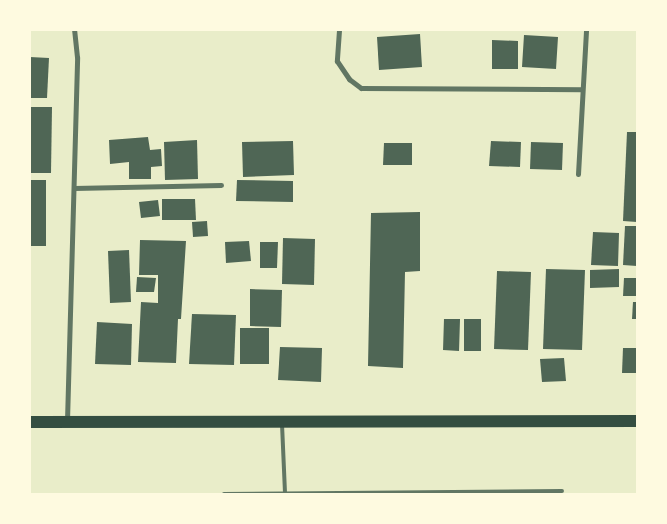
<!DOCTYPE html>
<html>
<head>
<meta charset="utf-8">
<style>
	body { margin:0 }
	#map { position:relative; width:667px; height:524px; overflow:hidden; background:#e9edc9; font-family:Rubik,sans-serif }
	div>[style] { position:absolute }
	.building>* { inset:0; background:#4f6655 }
	.service>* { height:4px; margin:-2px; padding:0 2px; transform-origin:2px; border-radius:2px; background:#617663 }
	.minor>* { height:5px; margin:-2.5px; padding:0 2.5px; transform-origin:2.5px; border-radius:2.5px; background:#617663 }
	.primary>* { height:12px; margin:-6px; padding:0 6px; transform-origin:6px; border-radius:6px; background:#344e41 }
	span { translate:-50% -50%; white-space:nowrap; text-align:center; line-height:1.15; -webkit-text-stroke:4.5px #fefae0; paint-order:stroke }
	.frame { position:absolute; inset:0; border:31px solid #fefae0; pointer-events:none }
</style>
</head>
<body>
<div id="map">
	<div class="building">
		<i style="clip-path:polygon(420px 34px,422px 67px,379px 70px,377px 37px)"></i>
		<i style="clip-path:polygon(524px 35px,558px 37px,556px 69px,522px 67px)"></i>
		<i style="clip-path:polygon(492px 40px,518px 41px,518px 69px,492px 69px)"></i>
		<i style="clip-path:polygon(30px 57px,49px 58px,47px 98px,30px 98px)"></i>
		<i style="clip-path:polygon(30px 107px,52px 107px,51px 173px,30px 173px)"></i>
		<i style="clip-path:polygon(627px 132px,637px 132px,637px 222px,623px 221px)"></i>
		<i style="clip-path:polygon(148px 137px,150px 150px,161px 149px,162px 166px,151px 167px,151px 179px,129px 179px,129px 162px,110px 164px,109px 140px)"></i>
		<i style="clip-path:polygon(197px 140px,198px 179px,165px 180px,164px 142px)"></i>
		<i style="clip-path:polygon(293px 141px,294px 175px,243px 177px,242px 142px)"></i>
		<i style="clip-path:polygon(491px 141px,521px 142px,520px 167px,489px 166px)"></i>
		<i style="clip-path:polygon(531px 142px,563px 143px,562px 170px,530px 169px)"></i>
		<i style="clip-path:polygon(384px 143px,412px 143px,412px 165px,383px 165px)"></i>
		<i style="clip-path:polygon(30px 180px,46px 180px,46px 246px,30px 246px)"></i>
		<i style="clip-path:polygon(237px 180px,293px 181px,293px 202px,236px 201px)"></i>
		<i style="clip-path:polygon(162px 199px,195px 199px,196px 220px,162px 220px)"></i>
		<i style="clip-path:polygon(158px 200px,160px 216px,141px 218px,139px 202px)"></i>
		<i style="clip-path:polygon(420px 212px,420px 271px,405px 272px,403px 368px,368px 366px,371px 213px)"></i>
		<i style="clip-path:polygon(207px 221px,208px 236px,193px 237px,192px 222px)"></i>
		<i style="clip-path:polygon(625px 226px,637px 226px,637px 266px,623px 265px)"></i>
		<i style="clip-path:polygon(593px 232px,619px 233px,618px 266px,591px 265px)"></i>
		<i style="clip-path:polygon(283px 238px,315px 239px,314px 285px,282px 284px)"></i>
		<i style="clip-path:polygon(140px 240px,186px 241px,181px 319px,178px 319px,176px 363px,138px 362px,141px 302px,158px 303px,158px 275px,139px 275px)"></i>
		<i style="clip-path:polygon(249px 241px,251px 261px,226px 263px,225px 242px)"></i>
		<i style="clip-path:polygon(260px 242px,278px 242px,277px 268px,260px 268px)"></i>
		<i style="clip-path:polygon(129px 250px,131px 302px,110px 303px,108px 251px)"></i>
		<i style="clip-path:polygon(546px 269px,585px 270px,582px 350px,543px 349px)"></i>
		<i style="clip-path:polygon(619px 269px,619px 287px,590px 288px,590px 270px)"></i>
		<i style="clip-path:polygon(497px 271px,531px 272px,528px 350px,494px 349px)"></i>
		<i style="clip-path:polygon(137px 277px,156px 278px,154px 292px,136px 292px)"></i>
		<i style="clip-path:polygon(624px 278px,637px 278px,637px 296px,623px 296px)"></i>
		<i style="clip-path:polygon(250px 289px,282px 290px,281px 327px,250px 326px)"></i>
		<i style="clip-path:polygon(633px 302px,637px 302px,637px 319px,632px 319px)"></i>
		<i style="clip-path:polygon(192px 314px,236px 315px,234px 365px,189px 364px)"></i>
		<i style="clip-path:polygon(444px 319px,460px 319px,459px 351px,443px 350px)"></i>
		<i style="clip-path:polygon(464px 319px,481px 319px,481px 351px,464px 351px)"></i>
		<i style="clip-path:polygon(97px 322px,132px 324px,131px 365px,95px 364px)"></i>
		<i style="clip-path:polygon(240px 328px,269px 328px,269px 364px,240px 364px)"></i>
		<i style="clip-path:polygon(280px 347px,322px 348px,321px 382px,278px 380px)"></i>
		<i style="clip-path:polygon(623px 348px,637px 348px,637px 373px,622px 373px)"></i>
		<i style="clip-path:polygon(564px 358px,566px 381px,542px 382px,540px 359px)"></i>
	</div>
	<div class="service">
		<i style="left:282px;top:424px;width:70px;rotate:87.5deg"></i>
		<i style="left:224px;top:494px;width:338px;rotate:-0.5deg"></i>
	</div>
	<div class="minor">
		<i style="left:339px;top:30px;width:31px;rotate:94deg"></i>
		<i style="left:337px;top:61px;width:22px;rotate:56deg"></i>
		<i style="left:349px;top:79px;width:15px;rotate:37deg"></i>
		<i style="left:361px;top:88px;width:221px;rotate:0.3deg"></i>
		<i style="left:578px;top:174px;width:144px;rotate:-86.8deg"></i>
		<i style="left:74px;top:188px;width:147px;rotate:-1.2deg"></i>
		<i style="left:67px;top:421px;width:364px;rotate:-88.4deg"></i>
		<i style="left:77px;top:57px;width:27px;rotate:-96deg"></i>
	</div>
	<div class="primary">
		<i style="left:30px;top:422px;width:607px;rotate:-0.09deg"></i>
	</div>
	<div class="frame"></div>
</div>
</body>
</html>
